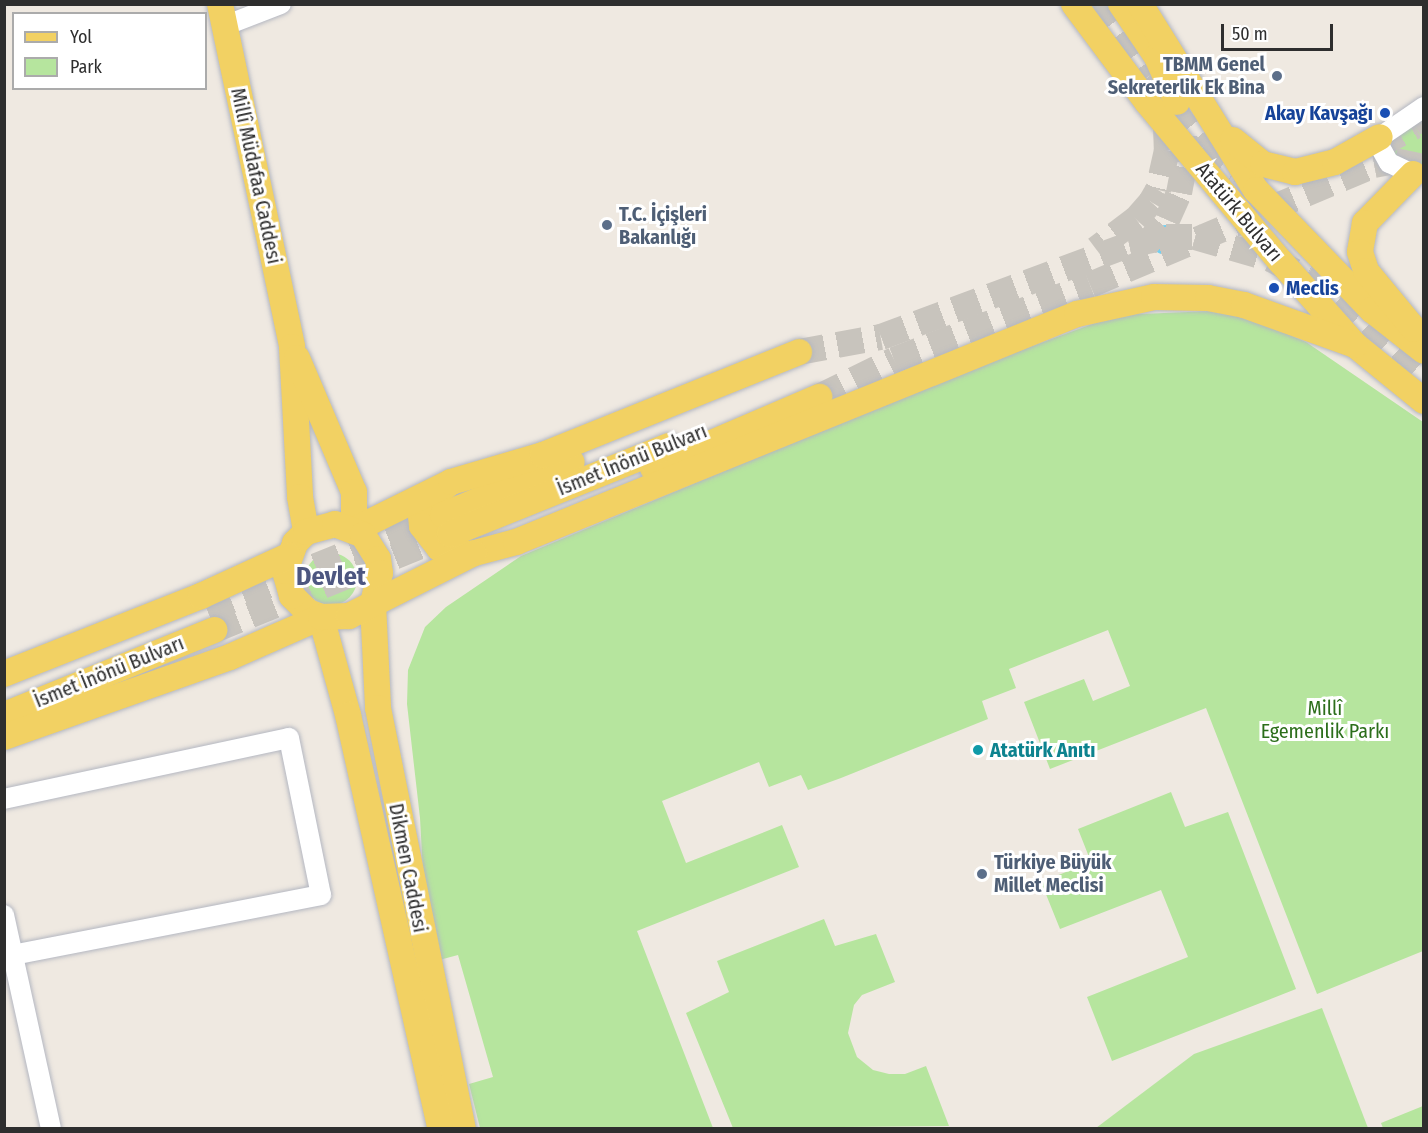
<!DOCTYPE html>
<html>
<head>
<meta charset="utf-8">
<style>
	body { margin:0 }
	#map { position:relative; width:1428px; height:1133px; overflow:hidden; background:#efe9e1; font-family:"Fira Sans Condensed",sans-serif }
	div>[style] { position:absolute }
	.green>* { inset:0; background:#b6e59e }
	.round { border-radius:50% }
	.water>* { inset:0; background:#75cff0 }
	.minor-tunnel>* { height:20px; margin-top:-10px; transform-origin:0; background:repeating-linear-gradient(90deg,#c8c4bd 0 20px,transparent 0 30px) }
	.major-tunnel>* { height:26px; margin-top:-13px; transform-origin:0; background:repeating-linear-gradient(90deg,#c8c4bd 0 26px,transparent 0 39px) }
	.roads { filter:drop-shadow(0 0 2px #b4b7c1) drop-shadow(0 0 2px #b4b7c1) }
	.minor>* { height:20px; margin:-10px; padding:0 10px; transform-origin:10px; border-radius:10px; background:#fff }
	.major>* { height:26px; margin:-13px; padding:0 13px; transform-origin:13px; border-radius:13px; background:#f2d163 }
	.dots>* { width:16px; height:16px; translate:-50% -50%; box-sizing:border-box; border:3px solid #fff; border-radius:50% }
	span { translate:-50% -50%; white-space:nowrap; text-align:center; line-height:1.15; -webkit-text-stroke:6px #fff; paint-order:stroke }
	.service-label { font-size:20px; color:#4e5e75; font-weight:700 }
	.right { translate:-100% -50%; text-align:right }
	.left { translate:0 -50%; text-align:left }
	.transit-label { font-size:20px; color:#164399; font-weight:700 }
	.street-label { font-size:20px; color:#2e2e2e }
	.park-label { font-size:20px; color:#2c6e1b }
	.culture-label { font-size:20px; color:#0d838f; font-weight:700 }
	.district-label { font-size:26px; color:#4d5680; font-weight:700 }
	.frame { position:absolute; inset:0; border:6px solid #2e2e2e; pointer-events:none }
	.legend { position:absolute; left:12px; top:12px; width:195px; height:78px; box-sizing:border-box; background:#fff; border:2px solid #ababab; margin:0; padding:8px 10px; list-style:none; font-size:18px; color:#2e2e2e }
	.legend li { display:flex; align-items:center; gap:12px; height:30px }
	.legend b { width:30px; border:2px solid #ababab }
	.scale { position:absolute; left:1221px; top:24px; width:112px; height:27px; box-sizing:border-box; border:3px solid #2e2e2e; border-top:0; padding-left:8px; font-size:18px; line-height:21px; white-space:nowrap; color:#2e2e2e; -webkit-text-stroke:4px #fff; paint-order:stroke }
</style>
</head>
<body>
<div id="map">
	<div class="green">
		<i style="clip-path:polygon(1423px 114px,1423px 166px,1413px 174px,1380px 147px)"></i>
		<i style="clip-path:polygon(1211px 311px,1243px 315px,1306px 342px,1423px 422px,1423px 951px,1317px 994px,1206px 708px,1050px 769px,1024px 702px,1084px 679px,1093px 701px,1130px 686px,1108px 630px,1009px 669px,1016px 688px,982px 701px,988px 719px,841px 778px,808px 790px,801px 775px,769px 787px,759px 762px,662px 801px,686px 863px,782px 825px,799px 867px,637px 931px,713px 1128px,480px 1128px,469px 1084px,493px 1077px,458px 955px,428px 963px,420px 818px,407px 704px,408px 670px,425px 627px,446px 607px,521px 556px,956px 374px,1117px 315px)"></i>
		<i class="round" style="left:305px;top:553px;width:52px;height:52px"></i>
		<i style="clip-path:polygon(1171px 792px,1185px 827px,1228px 812px,1296px 989px,1112px 1061px,1087px 997px,1188px 957px,1161px 890px,1060px 929px,1041px 882px,1091px 862px,1078px 829px)"></i>
		<i style="clip-path:polygon(824px 919px,835px 946px,876px 934px,895px 982px,862px 995px,854px 1005px,848px 1033px,857px 1057px,873px 1070px,889px 1074px,905px 1074px,926px 1066px,949px 1126px,733px 1128px,686px 1013px,729px 992px,717px 961px)"></i>
		<i style="clip-path:polygon(1322px 1008px,1368px 1128px,1096px 1128px,1194px 1054px)"></i>
		<i style="clip-path:polygon(1423px 1106px,1423px 1128px,1383px 1128px,1381px 1123px)"></i>
	</div>
	<div class="water">
		<i class="round" style="left:1151px;top:225px;width:30px;height:30px"></i>
	</div>
	<div class="minor-tunnel">
		<i style="left:1415px;top:126px;width:10px;rotate:-29deg"></i>
	</div>
	<div class="major-tunnel">
		<i style="left:1095px;top:4px;width:90px;rotate:54.9deg"></i>
		<i style="left:1147px;top:78px;width:52px;rotate:68.4deg"></i>
		<i style="left:1166px;top:126px;width:24px;rotate:88deg"></i>
		<i style="left:1167px;top:150px;width:41px;rotate:102.7deg"></i>
		<i style="left:1158px;top:190px;width:14px;rotate:120deg"></i>
		<i style="left:1151px;top:202px;width:23px;rotate:131deg"></i>
		<i style="left:1136px;top:219px;width:50px;rotate:143.1deg"></i>
		<i style="left:1147px;top:78px;width:89px;rotate:50.9deg"></i>
		<i style="left:1203px;top:147px;width:40px;rotate:32.9deg"></i>
		<i style="left:1237px;top:169px;width:18px;rotate:16deg"></i>
		<i style="left:1377px;top:146px;width:43px;rotate:-27.8deg"></i>
		<i style="left:1146px;top:245px;width:33px;rotate:-50deg"></i>
		<i style="left:1167px;top:220px;width:30px;rotate:-66deg"></i>
		<i style="left:1179px;top:193px;width:32px;rotate:-79deg"></i>
		<i style="left:1185px;top:162px;width:28px;rotate:-92deg"></i>
		<i style="left:799px;top:352px;width:83px;rotate:-10.4deg"></i>
		<i style="left:881px;top:337px;width:265px;rotate:-20.4deg"></i>
		<i style="left:1129px;top:245px;width:38px;rotate:-12deg"></i>
		<i style="left:1166px;top:237px;width:29px"></i>
		<i style="left:1195px;top:237px;width:79px;rotate:16.1deg"></i>
		<i style="left:1271px;top:259px;width:40px;rotate:28deg"></i>
		<i style="left:1306px;top:278px;width:39px;rotate:30deg"></i>
		<i style="left:1340px;top:298px;width:112px;rotate:41.4deg"></i>
		<i style="left:819px;top:397px;width:84px;rotate:-26.3deg"></i>
		<i style="left:894px;top:360px;width:210px;rotate:-20.9deg"></i>
		<i style="left:1090px;top:285px;width:308px;rotate:-22.9deg"></i>
		<i style="left:1374px;top:165px;width:21px;rotate:-11deg"></i>
		<i style="left:1395px;top:161px;width:30px;rotate:12deg"></i>
		<i style="left:207px;top:610px;width:254px;rotate:-21.9deg"></i>
		<i style="left:214px;top:630px;width:255px;rotate:-22.1deg"></i>
	</div>
	<div class="roads">
		<div class="minor">
			<i style="left:224px;top:26px;width:61px;rotate:-21.1deg"></i>
			<i style="left:1413px;top:174px;width:26px;rotate:-155deg"></i>
			<i style="left:1389px;top:163px;width:18px;rotate:-119deg"></i>
			<i style="left:1380px;top:147px;width:10px;rotate:-90deg"></i>
			<i style="left:1380px;top:137px;width:53px;rotate:-34.3deg"></i>
			<i style="left:4px;top:799px;width:291px;rotate:-12.1deg"></i>
			<i style="left:289px;top:738px;width:160px;rotate:78.5deg"></i>
			<i style="left:321px;top:895px;width:314px;rotate:169deg"></i>
			<i style="left:4px;top:915px;width:218px;rotate:77.6deg"></i>
		</div>
		<div class="major">
			<i style="left:220px;top:4px;width:350px;rotate:78.1deg"></i>
			<i style="left:292px;top:347px;width:150px;rotate:86.9deg"></i>
			<i style="left:300px;top:497px;width:36px;rotate:80deg"></i>
			<i style="left:1074px;top:4px;width:122px;rotate:53.3deg"></i>
			<i style="left:1147px;top:102px;width:209px;rotate:50.1deg"></i>
			<i style="left:1281px;top:262px;width:111px;rotate:48.3deg"></i>
			<i style="left:1355px;top:345px;width:89px;rotate:39.1deg"></i>
			<i style="left:1121px;top:4px;width:64px;rotate:55.8deg"></i>
			<i style="left:1157px;top:57px;width:49px;rotate:66deg"></i>
			<i style="left:1140px;top:4px;width:219px;rotate:58.1deg"></i>
			<i style="left:1256px;top:190px;width:167px;rotate:46deg"></i>
			<i style="left:1372px;top:310px;width:66px;rotate:38.3deg"></i>
			<i style="left:1233px;top:140px;width:38px;rotate:39deg"></i>
			<i style="left:1263px;top:164px;width:33px;rotate:14deg"></i>
			<i style="left:1295px;top:172px;width:41px;rotate:-14deg"></i>
			<i style="left:1335px;top:162px;width:51px;rotate:-29.1deg"></i>
			<i style="left:1413px;top:174px;width:69px;rotate:134.4deg"></i>
			<i style="left:1365px;top:223px;width:29px;rotate:100deg"></i>
			<i style="left:1360px;top:252px;width:20px;rotate:72deg"></i>
			<i style="left:1366px;top:271px;width:75px;rotate:50.4deg"></i>
			<i style="left:297px;top:358px;width:146px;rotate:67deg"></i>
			<i style="left:354px;top:492px;width:38px;rotate:90deg"></i>
			<i style="left:653px;top:468px;width:181px;rotate:-23.2deg"></i>
			<i style="left:451px;top:482px;width:28px;rotate:142deg"></i>
			<i style="left:429px;top:499px;width:18px;rotate:117deg"></i>
			<i style="left:421px;top:515px;width:11px;rotate:85deg"></i>
			<i style="left:422px;top:526px;width:28px;rotate:52deg"></i>
			<i style="left:439px;top:548px;width:33px;rotate:11deg"></i>
			<i style="left:471px;top:554px;width:47px;rotate:-14.9deg"></i>
			<i style="left:516px;top:542px;width:606px;rotate:-22.12deg"></i>
			<i style="left:1077px;top:314px;width:79px;rotate:-12.4deg"></i>
			<i style="left:1154px;top:297px;width:54px;rotate:1.1deg"></i>
			<i style="left:1208px;top:298px;width:37px;rotate:11deg"></i>
			<i style="left:1244px;top:305px;width:118px;rotate:19.8deg"></i>
			<i style="left:443px;top:515px;width:139px;rotate:-22.3deg"></i>
			<i style="left:354px;top:530px;width:108px;rotate:-26.3deg"></i>
			<i style="left:451px;top:482px;width:96px;rotate:-16.4deg"></i>
			<i style="left:543px;top:455px;width:276px;rotate:-21.9deg"></i>
			<i style="left:450px;top:534px;width:236px;rotate:-21.9deg"></i>
			<i style="left:321px;top:617px;width:14px;rotate:-159deg"></i>
			<i style="left:308px;top:612px;width:23px;rotate:-135deg"></i>
			<i style="left:292px;top:596px;width:26px;rotate:-106deg"></i>
			<i style="left:285px;top:571px;width:30px;rotate:-70deg"></i>
			<i style="left:295px;top:543px;width:16px;rotate:-45deg"></i>
			<i style="left:306px;top:532px;width:30px;rotate:-15deg"></i>
			<i style="left:335px;top:524px;width:30px;rotate:21deg"></i>
			<i style="left:363px;top:535px;width:28px;rotate:58deg"></i>
			<i style="left:378px;top:559px;width:14px;rotate:82deg"></i>
			<i style="left:380px;top:573px;width:32px;rotate:103deg"></i>
			<i style="left:373px;top:604px;width:104px;rotate:87.2deg"></i>
			<i style="left:378px;top:708px;width:429px;rotate:78.6deg"></i>
			<i style="left:321px;top:617px;width:102px;rotate:74.6deg"></i>
			<i style="left:348px;top:715px;width:423px;rotate:77.4deg"></i>
			<i style="left:4px;top:674px;width:212px;rotate:-21.6deg"></i>
			<i style="left:201px;top:596px;width:96px;rotate:-24.7deg"></i>
			<i style="left:4px;top:715px;width:227px;rotate:-22deg"></i>
			<i style="left:4px;top:737px;width:240px;rotate:-19.5deg"></i>
			<i style="left:230px;top:657px;width:99px;rotate:-23.7deg"></i>
			<i style="left:321px;top:617px;width:28px;rotate:-2deg"></i>
			<i style="left:349px;top:616px;width:140px;rotate:-26.7deg"></i>
		</div>
	</div>
	<div class="dots">
		<i style="left:1277px;top:76px;background:#5c6f8a"></i>
		<i style="left:1385px;top:113px;background:#1a4fb4"></i>
		<i style="left:607px;top:225px;background:#5c6f8a"></i>
		<i style="left:1274px;top:288px;background:#1a4fb4"></i>
		<i style="left:978px;top:750px;background:#0f9aa8"></i>
		<i style="left:982px;top:874px;background:#5c6f8a"></i>
	</div>
	<div class="service-label">
		<span class="right" style="left:1265px;top:76px">TBMM Genel<br>Sekreterlik Ek Bina</span>
		<span class="left" style="left:619px;top:226px">T.C. İçişleri<br>Bakanlığı</span>
		<span class="left" style="left:994px;top:874px">Türkiye Büyük<br>Millet Meclisi</span>
	</div>
	<div class="transit-label">
		<span class="right" style="left:1373px;top:113px">Akay Kavşağı</span>
		<span class="left" style="left:1286px;top:288px">Meclis</span>
	</div>
	<div class="street-label">
		<span style="left:256px;top:176px;rotate:78deg">Millî Müdafaa Caddesi</span>
		<span style="left:1239px;top:212px;rotate:50deg">Atatürk Bulvarı</span>
		<span style="left:632px;top:460px;rotate:-22deg">İsmet İnönü Bulvarı</span>
		<span style="left:109px;top:672px;rotate:-22deg">İsmet İnönü Bulvarı</span>
		<span style="left:408px;top:868px;rotate:79deg">Dikmen Caddesi</span>
	</div>
	<div class="park-label">
		<span style="left:1325px;top:720px">Millî<br>Egemenlik Parkı</span>
	</div>
	<div class="culture-label">
		<span class="left" style="left:990px;top:750px">Atatürk Anıtı</span>
	</div>
	<div class="district-label">
		<span style="left:331px;top:577px">Devlet</span>
	</div>
	<div class="frame"></div>
	<ul class="legend">
	<li><b style="height:8px;background:#f2d163"></b>Yol</li>
	<li><b style="height:16px;background:#b6e59e"></b>Park</li>
	</ul>
	<div class="scale">50 m</div>
</div>
</body>
</html>
